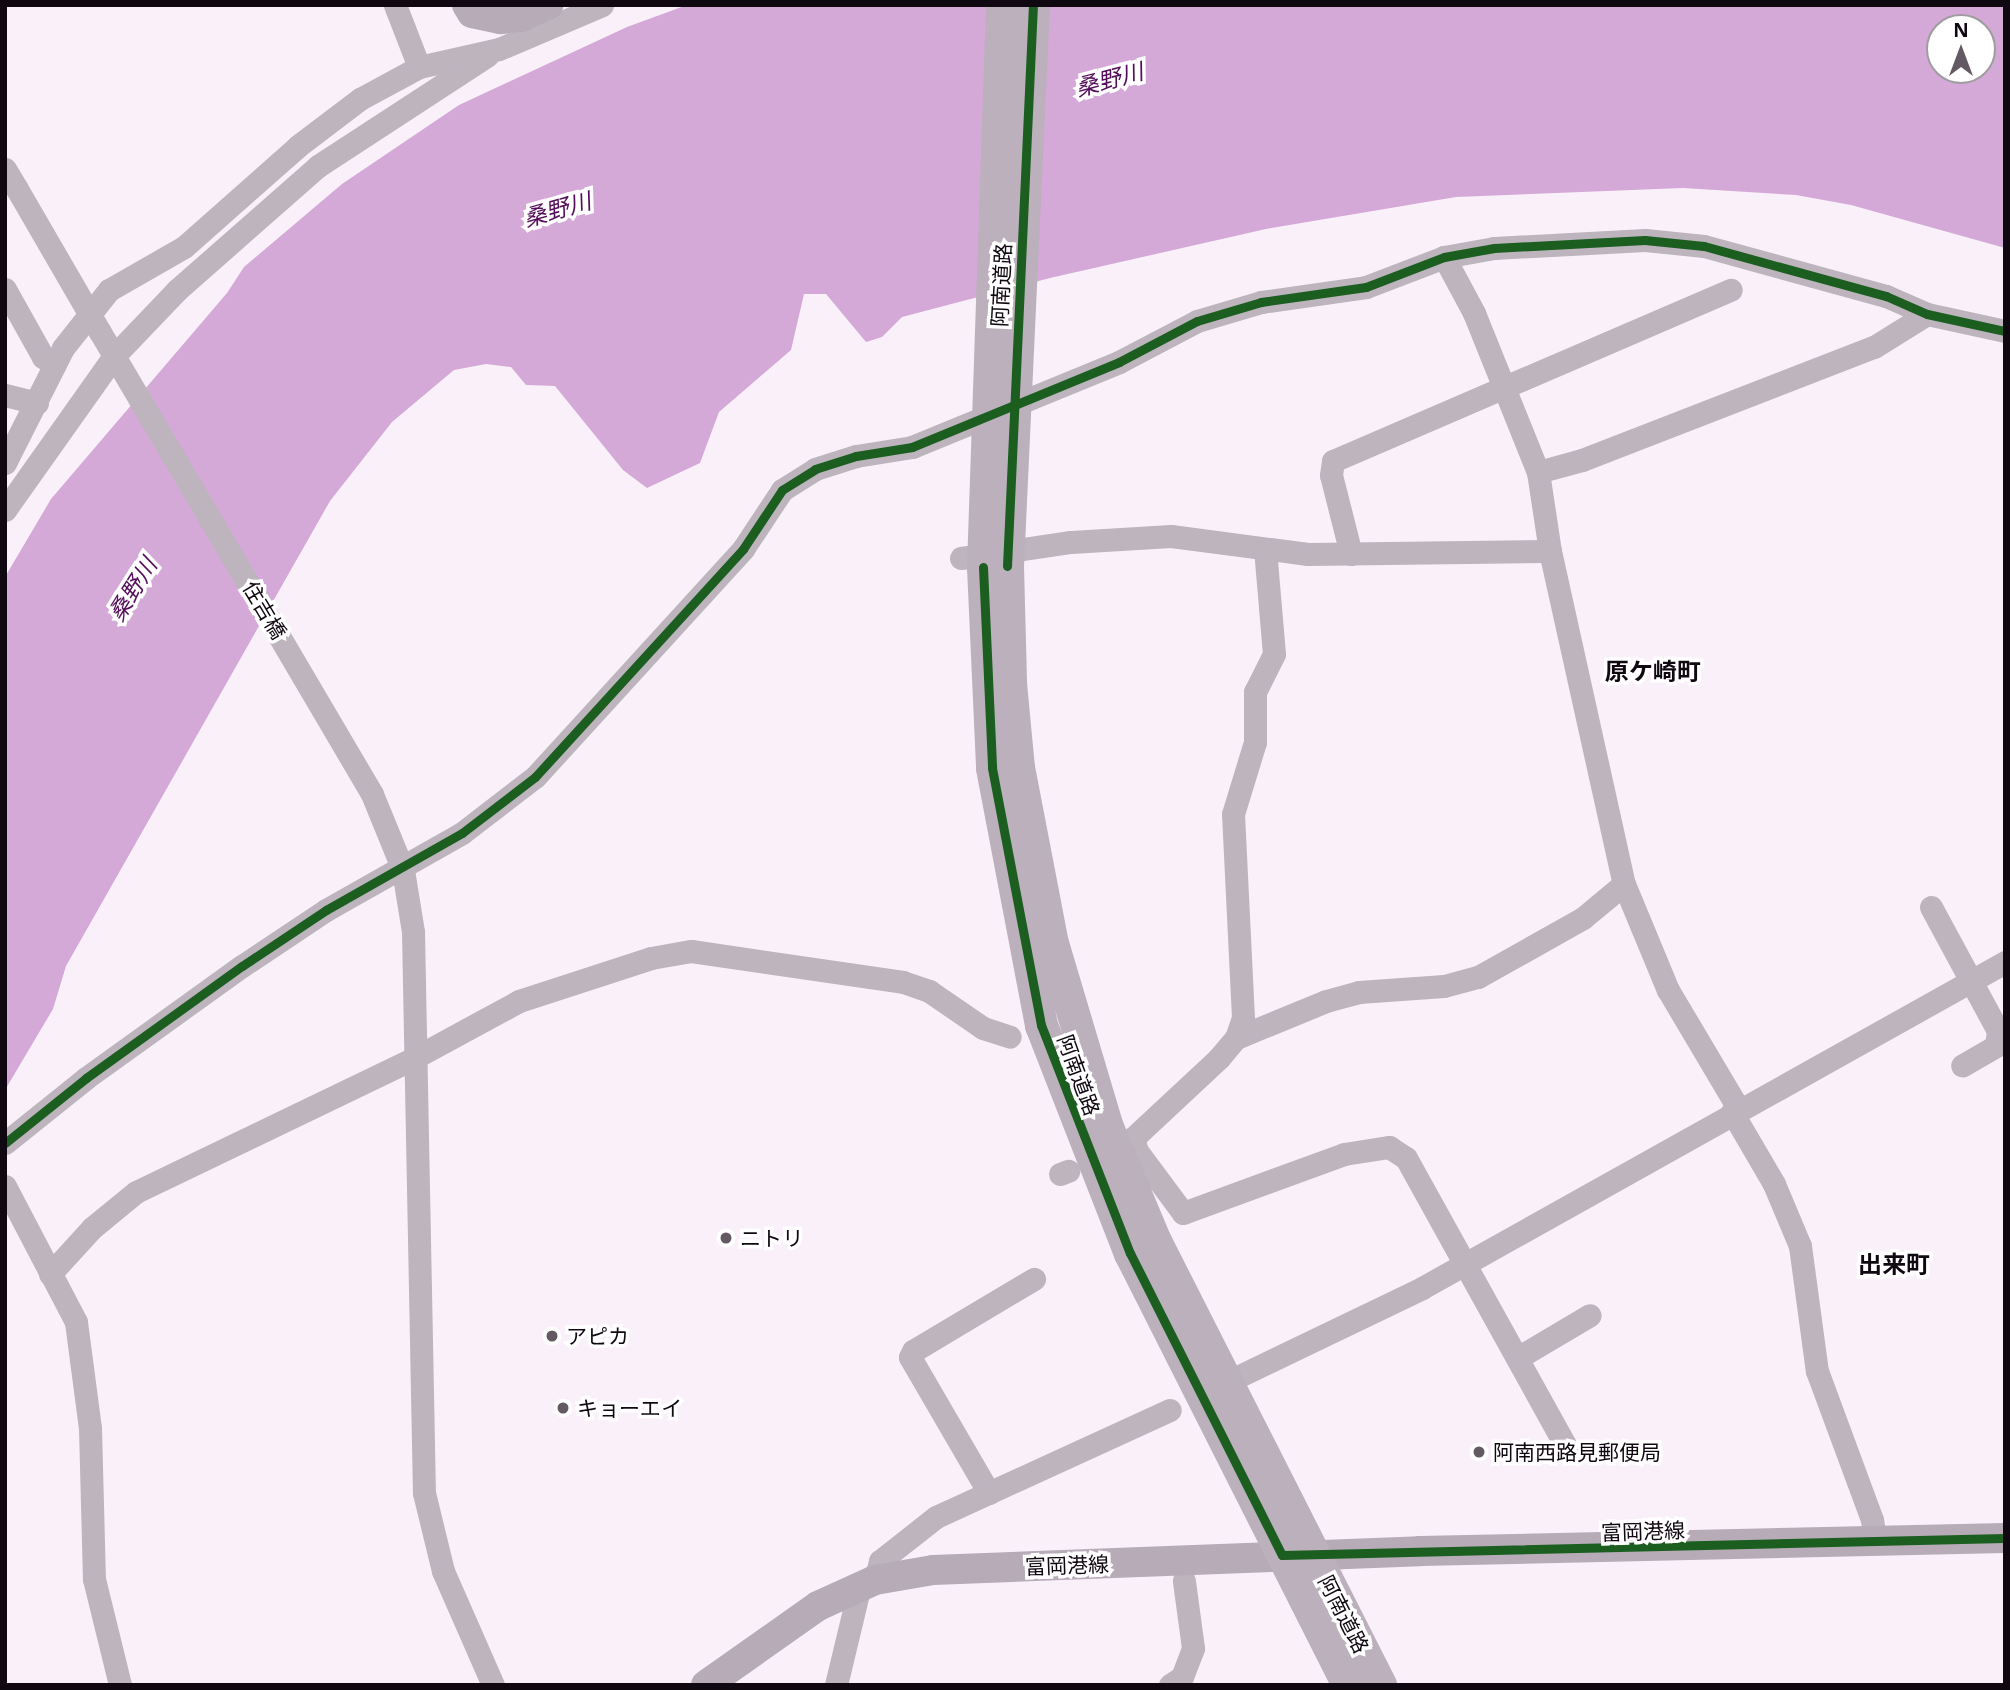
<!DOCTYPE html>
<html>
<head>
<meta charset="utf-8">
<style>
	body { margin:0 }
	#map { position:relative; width:2010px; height:1690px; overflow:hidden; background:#faf0fa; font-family:"Open Sans","Noto Sans JP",sans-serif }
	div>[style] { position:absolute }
	.water>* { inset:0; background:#d4a9d7 }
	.minor>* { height:23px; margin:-11.5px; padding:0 11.5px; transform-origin:11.5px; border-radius:11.5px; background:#bdb4be }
	.major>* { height:30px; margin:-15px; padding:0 15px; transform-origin:15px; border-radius:15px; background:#b6abb7 }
	.highway>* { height:33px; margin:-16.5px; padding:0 16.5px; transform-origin:16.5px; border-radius:16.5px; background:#bbb0bc }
	.minor-bridge>* { height:23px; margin:-11.5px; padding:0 11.5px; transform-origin:11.5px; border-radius:11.5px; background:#bdb4be }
	.highway-bridge>* { height:33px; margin:-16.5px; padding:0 16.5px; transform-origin:16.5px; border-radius:16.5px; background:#bbb0bc }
	.cycleway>* { height:9px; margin:-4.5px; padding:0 4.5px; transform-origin:4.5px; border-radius:4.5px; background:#1b5e20 }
	.dots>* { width:19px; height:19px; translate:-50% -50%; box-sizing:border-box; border:4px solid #fff; border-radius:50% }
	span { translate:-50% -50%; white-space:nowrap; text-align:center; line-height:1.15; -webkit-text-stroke:7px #fff; paint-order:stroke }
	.street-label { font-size:21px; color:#100810 }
	.poi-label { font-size:21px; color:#100810 }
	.left { translate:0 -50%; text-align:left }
	.water-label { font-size:23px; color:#540d5b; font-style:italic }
	.quarter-label { font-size:24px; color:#100810; font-weight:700 }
	.frame { position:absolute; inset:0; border:7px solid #100810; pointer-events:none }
	.north { position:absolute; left:1926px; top:14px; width:70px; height:70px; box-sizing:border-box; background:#fff; border:2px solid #9f9c9f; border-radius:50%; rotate:0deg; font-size:19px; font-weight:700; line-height:28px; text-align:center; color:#100810 }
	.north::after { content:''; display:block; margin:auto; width:24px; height:32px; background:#625962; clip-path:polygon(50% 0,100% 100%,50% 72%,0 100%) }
</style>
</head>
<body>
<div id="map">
	<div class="water">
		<i style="clip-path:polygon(evenodd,687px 5px,2005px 5px,2005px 248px,1851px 205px,1796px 195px,1683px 188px,1456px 197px,1266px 229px,1050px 278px,902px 317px,882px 337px,866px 342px,826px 294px,804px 294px,791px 350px,719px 412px,700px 463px,647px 488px,623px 470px,555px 386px,526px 385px,511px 367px,486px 364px,454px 370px,392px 422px,330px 501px,66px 966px,53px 1009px,5px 1090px,5px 577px,51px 499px,227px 293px,244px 267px,342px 184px,459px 105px,627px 27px,687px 5px,1940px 28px,1982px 28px,1982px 70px,1940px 70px,1940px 28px)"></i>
	</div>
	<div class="minor">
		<i style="left:395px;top:5px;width:66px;rotate:68.8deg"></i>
		<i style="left:5px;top:169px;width:23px;rotate:59deg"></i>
		<i style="left:1444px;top:257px;width:64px;rotate:61.8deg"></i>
		<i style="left:1474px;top:313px;width:171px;rotate:68.1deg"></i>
		<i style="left:1538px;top:472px;width:80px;rotate:81.4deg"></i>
		<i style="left:1550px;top:551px;width:341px;rotate:77.5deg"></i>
		<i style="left:1624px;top:884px;width:115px;rotate:67.5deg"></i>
		<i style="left:1668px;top:990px;width:137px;rotate:59.3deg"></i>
		<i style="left:5px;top:289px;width:78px;rotate:60.8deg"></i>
		<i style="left:43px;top:357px;width:14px;rotate:34deg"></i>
		<i style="left:100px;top:332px;width:536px;rotate:59.51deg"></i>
		<i style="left:372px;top:794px;width:82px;rotate:67.8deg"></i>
		<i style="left:403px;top:870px;width:63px;rotate:80.8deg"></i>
		<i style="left:413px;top:932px;width:561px;rotate:88.88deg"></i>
		<i style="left:424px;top:1493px;width:80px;rotate:76.3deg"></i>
		<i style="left:443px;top:1571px;width:124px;rotate:66.3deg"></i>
		<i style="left:5px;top:395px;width:33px;rotate:14deg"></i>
		<i style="left:5px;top:463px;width:129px;rotate:-63.2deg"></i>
		<i style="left:63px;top:348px;width:74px;rotate:-51.6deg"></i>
		<i style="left:109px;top:290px;width:86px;rotate:-29.8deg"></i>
		<i style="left:184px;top:247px;width:152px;rotate:-41.5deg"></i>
		<i style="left:298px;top:146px;width:78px;rotate:-37.2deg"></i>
		<i style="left:360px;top:99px;width:67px;rotate:-28.5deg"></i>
		<i style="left:419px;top:67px;width:82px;rotate:-12.7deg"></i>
		<i style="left:499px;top:49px;width:112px;rotate:-23.1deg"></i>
		<i style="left:1538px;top:472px;width:46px;rotate:-15.3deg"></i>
		<i style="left:1582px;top:460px;width:313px;rotate:-21.2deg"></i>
		<i style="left:1874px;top:347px;width:62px;rotate:-31.9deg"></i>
		<i style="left:5px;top:510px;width:189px;rotate:-54.7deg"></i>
		<i style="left:114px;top:356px;width:91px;rotate:-46.3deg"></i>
		<i style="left:177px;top:290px;width:188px;rotate:-41.3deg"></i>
		<i style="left:318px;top:166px;width:202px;rotate:-33.1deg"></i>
		<i style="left:1351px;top:554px;width:81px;rotate:-104.2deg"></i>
		<i style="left:1331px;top:475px;width:14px;rotate:-82deg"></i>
		<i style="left:1333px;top:461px;width:433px;rotate:-23.3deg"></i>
		<i style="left:961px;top:558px;width:111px;rotate:-8.3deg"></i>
		<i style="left:1071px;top:542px;width:100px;rotate:-3.4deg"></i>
		<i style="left:1171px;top:536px;width:138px;rotate:7.5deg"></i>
		<i style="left:1308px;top:554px;width:242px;rotate:-0.7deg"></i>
		<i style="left:1931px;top:907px;width:141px;rotate:61.6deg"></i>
		<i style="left:1998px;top:1031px;width:15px;rotate:98deg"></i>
		<i style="left:1996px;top:1046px;width:39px;rotate:150deg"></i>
		<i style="left:1236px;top:1038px;width:97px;rotate:-22.3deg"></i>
		<i style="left:1326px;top:1001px;width:34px;rotate:-15deg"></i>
		<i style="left:1359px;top:992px;width:85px;rotate:-4deg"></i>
		<i style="left:1444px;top:986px;width:35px;rotate:-15deg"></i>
		<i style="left:1478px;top:977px;width:120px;rotate:-29.3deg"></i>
		<i style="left:1583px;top:918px;width:53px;rotate:-39.7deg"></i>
		<i style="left:1732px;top:1112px;width:83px;rotate:59.7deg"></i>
		<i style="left:1774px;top:1184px;width:67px;rotate:67.2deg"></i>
		<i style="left:1800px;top:1246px;width:126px;rotate:82.3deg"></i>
		<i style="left:1817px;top:1371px;width:159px;rotate:69.7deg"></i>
		<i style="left:1872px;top:1520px;width:22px;rotate:80deg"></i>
		<i style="left:1133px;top:1138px;width:14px;rotate:73deg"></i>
		<i style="left:1137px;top:1151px;width:77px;rotate:53.4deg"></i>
		<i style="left:1183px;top:1213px;width:171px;rotate:-20.1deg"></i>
		<i style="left:1344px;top:1154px;width:46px;rotate:-8.8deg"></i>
		<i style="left:1389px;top:1147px;width:20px;rotate:33deg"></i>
		<i style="left:1406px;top:1158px;width:336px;rotate:61deg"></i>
		<i style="left:1129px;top:1142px;width:123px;rotate:-43deg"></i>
		<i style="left:1219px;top:1058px;width:26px;rotate:-50deg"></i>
		<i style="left:1236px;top:1038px;width:21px;rotate:-71deg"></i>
		<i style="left:1243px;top:1018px;width:204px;rotate:-92.8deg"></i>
		<i style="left:1233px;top:814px;width:75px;rotate:-73deg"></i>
		<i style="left:1255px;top:742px;width:50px;rotate:-90deg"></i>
		<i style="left:1255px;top:692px;width:42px;rotate:-63.4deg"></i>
		<i style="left:1274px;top:654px;width:105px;rotate:-94.9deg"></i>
		<i style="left:5px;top:1143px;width:104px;rotate:-38.7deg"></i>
		<i style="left:86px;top:1078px;width:192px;rotate:-35.7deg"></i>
		<i style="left:242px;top:966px;width:101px;rotate:-33.7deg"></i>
		<i style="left:326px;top:910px;width:156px;rotate:-29.5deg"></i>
		<i style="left:462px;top:833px;width:92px;rotate:-37.5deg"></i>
		<i style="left:535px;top:777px;width:309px;rotate:-47.6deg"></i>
		<i style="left:743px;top:549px;width:71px;rotate:-56.5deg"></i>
		<i style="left:782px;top:490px;width:39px;rotate:-32deg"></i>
		<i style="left:815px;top:469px;width:43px;rotate:-17.6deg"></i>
		<i style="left:856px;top:456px;width:57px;rotate:-9.1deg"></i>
		<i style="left:912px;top:447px;width:224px;rotate:-22.3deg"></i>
		<i style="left:1119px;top:362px;width:88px;rotate:-27.7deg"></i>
		<i style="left:1197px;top:321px;width:67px;rotate:-16.5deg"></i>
		<i style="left:1261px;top:302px;width:106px;rotate:-8.1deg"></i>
		<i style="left:1366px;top:287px;width:84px;rotate:-21deg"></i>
		<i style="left:1444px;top:257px;width:51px;rotate:-10.2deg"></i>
		<i style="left:1494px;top:248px;width:151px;rotate:-3deg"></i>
		<i style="left:1645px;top:240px;width:59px;rotate:5.8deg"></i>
		<i style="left:1704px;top:246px;width:189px;rotate:15.4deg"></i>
		<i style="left:1886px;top:296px;width:45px;rotate:23.7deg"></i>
		<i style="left:1927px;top:314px;width:80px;rotate:12.3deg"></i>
		<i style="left:1060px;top:1174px;width:9px;rotate:-21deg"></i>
		<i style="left:5px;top:1186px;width:153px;rotate:62.4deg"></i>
		<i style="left:76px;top:1322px;width:107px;rotate:82.5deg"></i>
		<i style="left:90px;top:1428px;width:151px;rotate:88.5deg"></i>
		<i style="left:94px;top:1579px;width:109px;rotate:76.2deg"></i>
		<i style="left:50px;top:1274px;width:62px;rotate:-47.6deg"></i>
		<i style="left:92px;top:1228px;width:57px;rotate:-39.3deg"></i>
		<i style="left:136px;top:1192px;width:311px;rotate:-25.7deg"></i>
		<i style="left:416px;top:1057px;width:117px;rotate:-28.5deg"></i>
		<i style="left:519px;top:1001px;width:139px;rotate:-18deg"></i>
		<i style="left:651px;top:958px;width:41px;rotate:-9.9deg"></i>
		<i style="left:691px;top:951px;width:214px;rotate:8.3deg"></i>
		<i style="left:903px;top:982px;width:28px;rotate:19deg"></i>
		<i style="left:929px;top:991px;width:65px;rotate:34.4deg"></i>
		<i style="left:983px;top:1028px;width:28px;rotate:18deg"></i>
		<i style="left:1519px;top:1357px;width:82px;rotate:-30.6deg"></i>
		<i style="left:1227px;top:1382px;width:216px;rotate:-25.7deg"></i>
		<i style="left:1422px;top:1288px;width:668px;rotate:-29.21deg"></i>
		<i style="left:989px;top:1493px;width:157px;rotate:-120.2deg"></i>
		<i style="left:910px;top:1357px;width:7px;rotate:-63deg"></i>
		<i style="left:913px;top:1351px;width:141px;rotate:-30.8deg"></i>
		<i style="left:875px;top:1580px;width:20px;rotate:-75deg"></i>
		<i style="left:880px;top:1561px;width:71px;rotate:-38.2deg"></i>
		<i style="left:936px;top:1517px;width:257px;rotate:-24.6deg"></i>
		<i style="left:836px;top:1685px;width:103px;rotate:-76.5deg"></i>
		<i style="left:1170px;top:1685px;width:14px;rotate:-34deg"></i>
		<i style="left:1182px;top:1677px;width:31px;rotate:-69deg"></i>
		<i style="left:1193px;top:1648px;width:68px;rotate:-97.7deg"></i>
	</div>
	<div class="major">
		<i style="left:467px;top:5px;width:9px;rotate:58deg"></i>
		<i style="left:472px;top:13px;width:30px;rotate:12deg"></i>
		<i style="left:501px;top:19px;width:20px;rotate:-6deg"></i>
		<i style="left:521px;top:17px;width:30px;rotate:-24deg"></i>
		<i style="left:706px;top:1685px;width:137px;rotate:-35.2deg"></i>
		<i style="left:818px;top:1606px;width:63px;rotate:-24.5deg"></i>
		<i style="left:875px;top:1580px;width:59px;rotate:-9.8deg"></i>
		<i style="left:933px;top:1570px;width:487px;rotate:-2.2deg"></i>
		<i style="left:1420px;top:1551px;width:585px;rotate:-1.27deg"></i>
	</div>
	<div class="highway">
		<i style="left:1007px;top:566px;width:117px;rotate:88.5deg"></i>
		<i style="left:1010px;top:683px;width:84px;rotate:84.6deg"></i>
		<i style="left:1018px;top:767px;width:179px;rotate:79.1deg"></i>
		<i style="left:1052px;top:943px;width:192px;rotate:73.4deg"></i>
		<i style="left:1107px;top:1127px;width:124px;rotate:67.2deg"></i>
		<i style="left:1155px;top:1241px;width:498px;rotate:63.1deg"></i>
		<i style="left:983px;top:567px;width:201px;rotate:87.4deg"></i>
		<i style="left:992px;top:768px;width:262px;rotate:79.2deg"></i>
		<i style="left:1041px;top:1025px;width:245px;rotate:68.7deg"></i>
		<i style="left:1130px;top:1253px;width:484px;rotate:63.2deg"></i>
	</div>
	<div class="minor-bridge">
		<i style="left:17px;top:189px;width:165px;rotate:59.9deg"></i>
	</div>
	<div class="highway-bridge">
		<i style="left:1007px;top:566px;width:562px;rotate:-87.35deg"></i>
		<i style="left:983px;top:567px;width:562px;rotate:-88.06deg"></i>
	</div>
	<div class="cycleway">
		<i style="left:1007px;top:566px;width:562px;rotate:-87.35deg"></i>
		<i style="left:983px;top:567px;width:201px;rotate:87.4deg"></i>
		<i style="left:992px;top:768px;width:262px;rotate:79.2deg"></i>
		<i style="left:1041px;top:1025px;width:245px;rotate:68.7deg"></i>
		<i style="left:1130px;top:1253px;width:338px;rotate:63.3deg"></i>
		<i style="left:1282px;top:1555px;width:723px;rotate:-1.35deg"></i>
		<i style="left:5px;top:1143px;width:104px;rotate:-38.7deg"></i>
		<i style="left:86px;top:1078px;width:192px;rotate:-35.7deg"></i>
		<i style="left:242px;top:966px;width:101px;rotate:-33.7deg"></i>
		<i style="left:326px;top:910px;width:156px;rotate:-29.5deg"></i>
		<i style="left:462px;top:833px;width:92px;rotate:-37.5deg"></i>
		<i style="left:535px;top:777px;width:309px;rotate:-47.6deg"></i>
		<i style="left:743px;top:549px;width:71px;rotate:-56.5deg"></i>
		<i style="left:782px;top:490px;width:39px;rotate:-32deg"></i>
		<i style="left:815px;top:469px;width:43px;rotate:-17.6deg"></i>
		<i style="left:856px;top:456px;width:57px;rotate:-9.1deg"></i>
		<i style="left:912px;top:447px;width:224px;rotate:-22.3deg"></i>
		<i style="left:1119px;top:362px;width:88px;rotate:-27.7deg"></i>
		<i style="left:1197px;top:321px;width:67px;rotate:-16.5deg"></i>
		<i style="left:1261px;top:302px;width:106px;rotate:-8.1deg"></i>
		<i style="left:1366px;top:287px;width:84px;rotate:-21deg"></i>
		<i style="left:1444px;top:257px;width:51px;rotate:-10.2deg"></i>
		<i style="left:1494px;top:248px;width:151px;rotate:-3deg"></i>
		<i style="left:1645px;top:240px;width:59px;rotate:5.8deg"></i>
		<i style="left:1704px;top:246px;width:189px;rotate:15.4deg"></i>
		<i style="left:1886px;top:296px;width:45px;rotate:23.7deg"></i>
		<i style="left:1927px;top:314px;width:80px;rotate:12.3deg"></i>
	</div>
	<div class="dots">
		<i style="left:726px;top:1238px;background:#625962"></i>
		<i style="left:552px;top:1336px;background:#625962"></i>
		<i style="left:563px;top:1408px;background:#625962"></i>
		<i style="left:1479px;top:1452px;background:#625962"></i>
	</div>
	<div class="street-label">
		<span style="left:1001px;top:285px;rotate:-87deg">阿南道路</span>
		<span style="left:265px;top:610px;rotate:59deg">住吉橋</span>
		<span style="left:1079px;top:1075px;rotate:70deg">阿南道路</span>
		<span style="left:1643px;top:1531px;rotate:-2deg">富岡港線</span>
		<span style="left:1067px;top:1565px;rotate:-2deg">富岡港線</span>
		<span style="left:1344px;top:1614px;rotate:63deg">阿南道路</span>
	</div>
	<div class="poi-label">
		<span class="left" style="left:740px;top:1238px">ニトリ</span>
		<span class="left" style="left:566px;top:1336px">アピカ</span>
		<span class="left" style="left:577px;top:1408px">キョーエイ</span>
		<span class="left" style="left:1493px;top:1452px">阿南西路見郵便局</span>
	</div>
	<div class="water-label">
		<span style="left:1109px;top:79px;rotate:-15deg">桑野川</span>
		<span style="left:557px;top:209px;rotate:-16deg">桑野川</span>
		<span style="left:132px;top:589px;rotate:-58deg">桑野川</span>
	</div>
	<div class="quarter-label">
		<span style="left:1653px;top:671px">原ケ崎町</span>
		<span style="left:1894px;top:1264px">出来町</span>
	</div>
	<div class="frame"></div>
	<div class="north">N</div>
</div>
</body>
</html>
